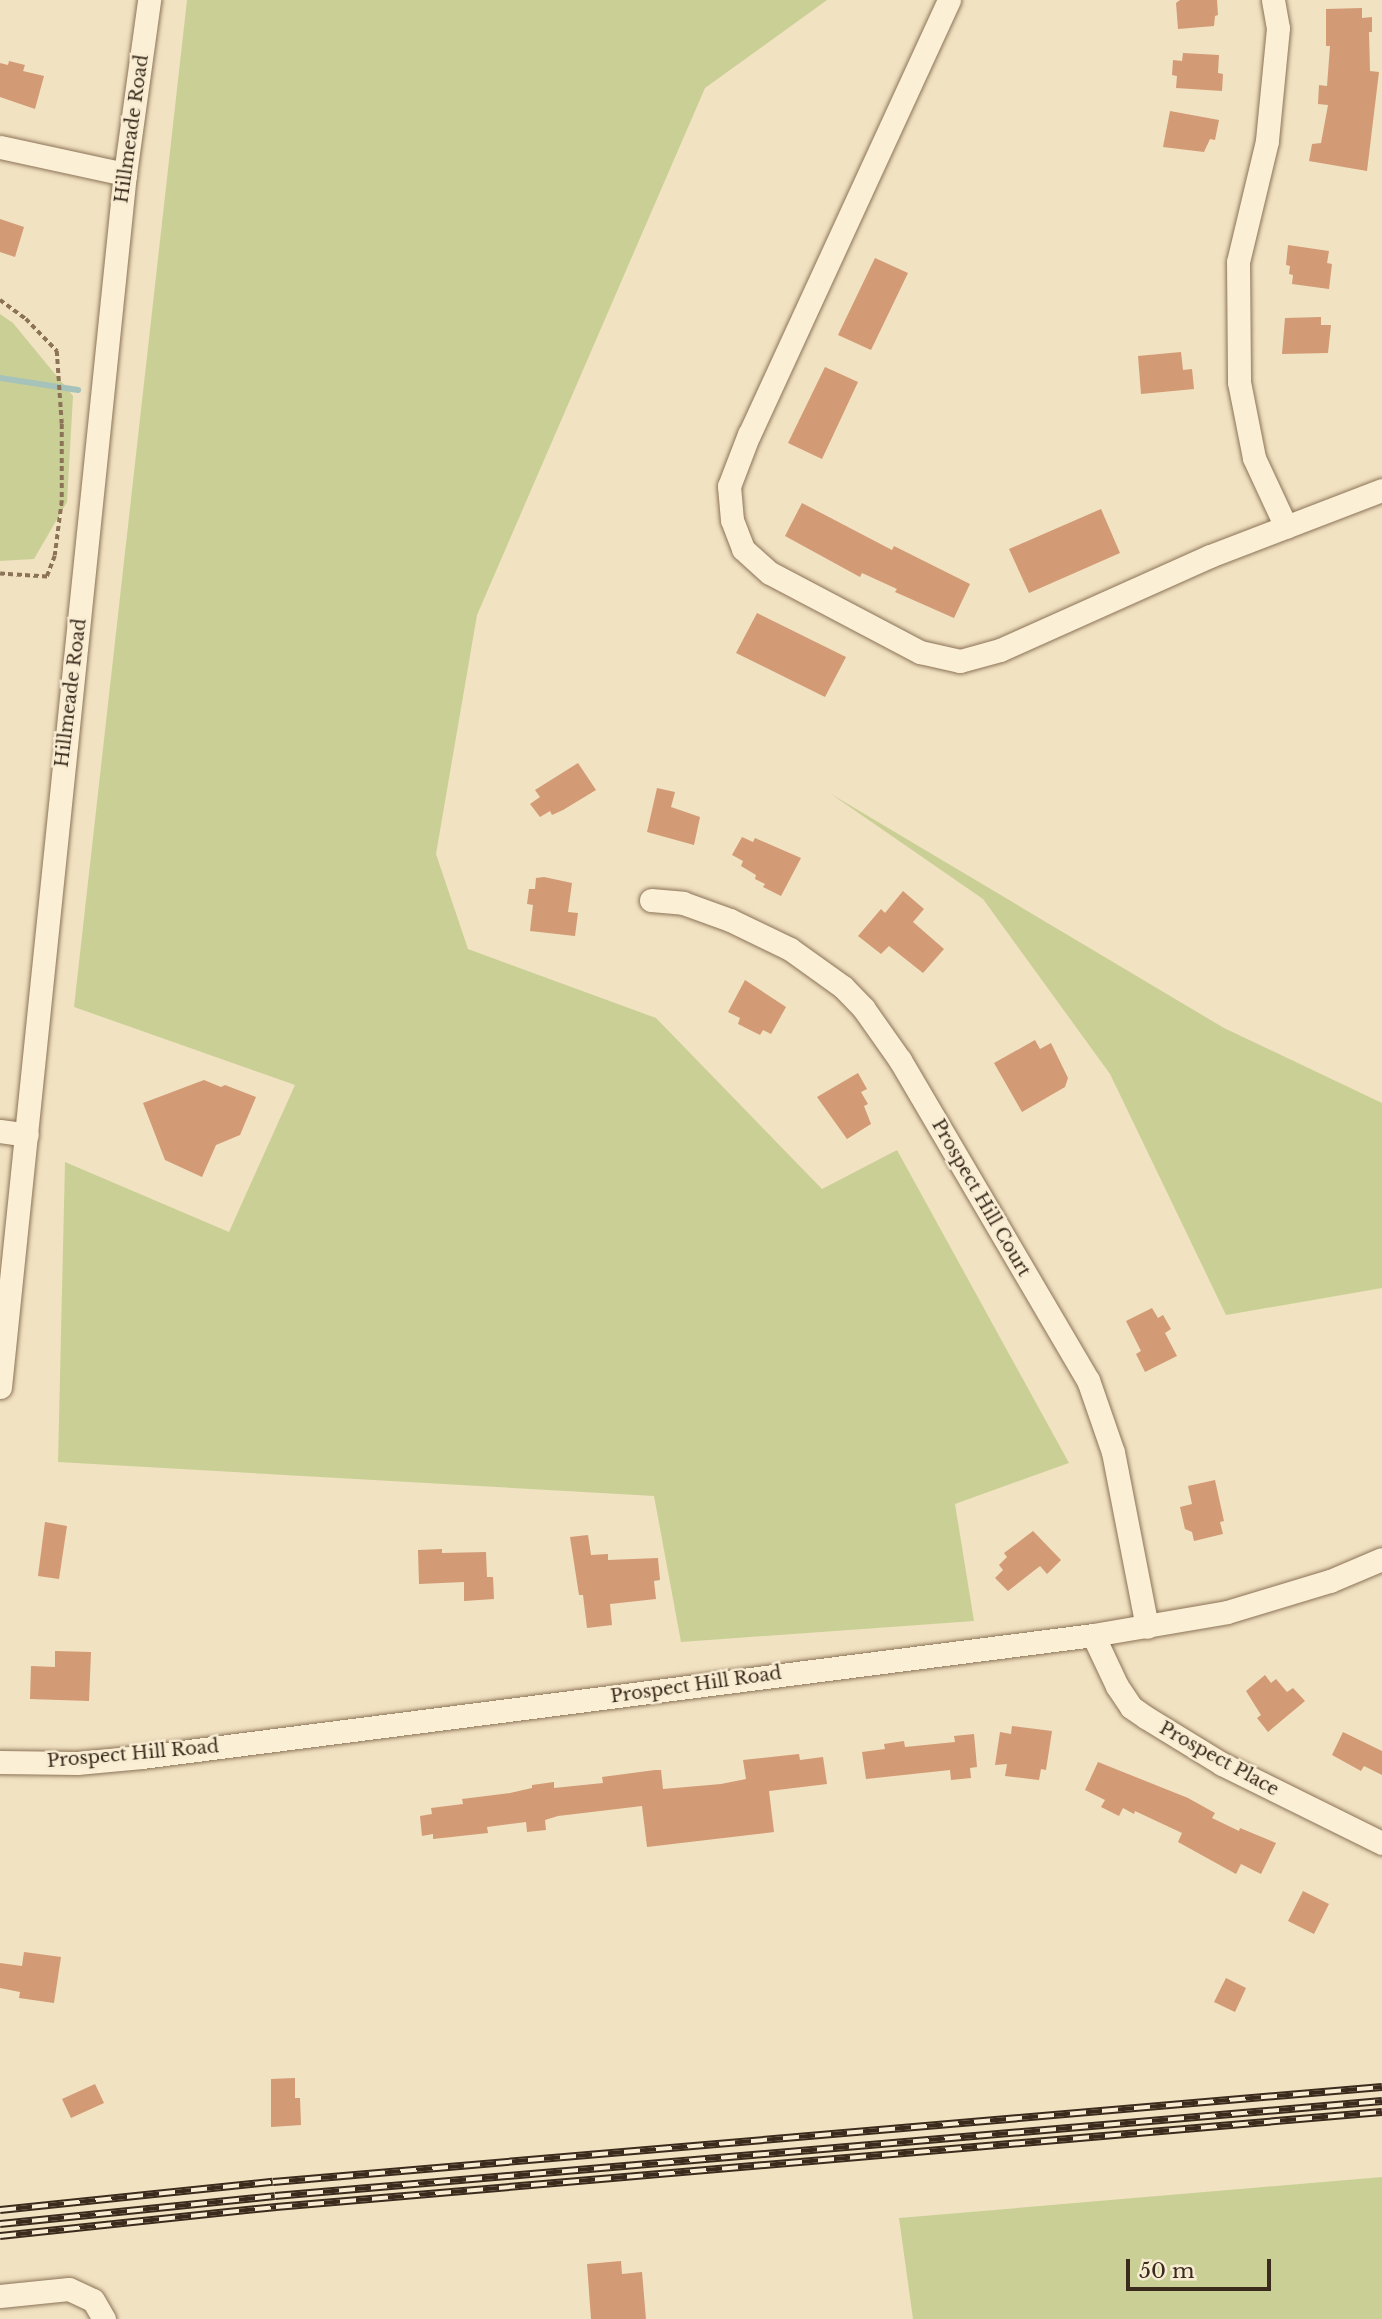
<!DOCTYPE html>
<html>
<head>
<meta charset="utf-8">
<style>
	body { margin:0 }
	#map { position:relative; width:1382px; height:2319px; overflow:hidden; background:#f1e2c2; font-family:"Libre Baskerville",serif }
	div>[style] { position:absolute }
	.green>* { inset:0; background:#cad095 }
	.stream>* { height:6px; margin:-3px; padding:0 3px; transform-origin:3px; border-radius:3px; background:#a5c3ba }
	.building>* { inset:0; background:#d29a75 }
	.path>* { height:3.5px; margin-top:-1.75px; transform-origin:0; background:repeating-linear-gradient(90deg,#8c7357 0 5px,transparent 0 8.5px) }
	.roads { filter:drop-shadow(0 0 2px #8c7357) drop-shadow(0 0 2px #8c7357) }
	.minor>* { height:23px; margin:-11.5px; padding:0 11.5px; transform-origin:11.5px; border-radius:11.5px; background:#fbefd6 }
	.rail>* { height:8px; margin-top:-4px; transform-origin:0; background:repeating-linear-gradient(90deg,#f8ecd2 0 16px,#3b2b1d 0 32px); box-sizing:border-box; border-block:2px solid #3b2b1d }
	span { translate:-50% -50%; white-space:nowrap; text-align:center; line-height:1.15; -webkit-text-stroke:5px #f8ecd2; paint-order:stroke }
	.street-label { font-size:18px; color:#3b2b1d }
	.scale { position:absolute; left:1126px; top:2259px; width:145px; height:32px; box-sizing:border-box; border:4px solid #3b2b1d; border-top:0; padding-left:9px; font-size:21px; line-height:24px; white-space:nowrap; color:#3b2b1d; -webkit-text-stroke:5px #f8ecd2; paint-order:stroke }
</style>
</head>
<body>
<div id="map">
	<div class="green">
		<i style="clip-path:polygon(187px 0,827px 0,705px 88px,477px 615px,436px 854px,468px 949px,656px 1018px,822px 1189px,897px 1150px,1069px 1463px,955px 1504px,974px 1621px,681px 1642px,654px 1496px,58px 1462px,65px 1162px,229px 1232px,295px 1085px,74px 1007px)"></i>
		<i style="clip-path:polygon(0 314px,13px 323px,73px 396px,67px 502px,34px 559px,0 561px)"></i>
		<i style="clip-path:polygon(831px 794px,1224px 1028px,1382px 1103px,1382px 1288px,1226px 1315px,1110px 1074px,983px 899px)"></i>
		<i style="clip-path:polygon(1382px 2177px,1382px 2319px,913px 2319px,899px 2218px)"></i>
	</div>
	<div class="stream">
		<i style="left:0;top:378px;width:79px;rotate:8.7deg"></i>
	</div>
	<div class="building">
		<i style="clip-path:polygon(1180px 0,1217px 0,1218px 15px,1215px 16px,1214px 26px,1178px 29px,1176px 3px)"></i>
		<i style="clip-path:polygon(1362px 8px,1362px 18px,1372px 17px,1372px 32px,1369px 32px,1370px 71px,1379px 72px,1367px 171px,1309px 161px,1312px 144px,1321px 143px,1328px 105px,1318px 104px,1319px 85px,1327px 86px,1330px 46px,1326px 46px,1326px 9px)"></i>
		<i style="clip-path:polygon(1183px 53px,1219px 55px,1218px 73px,1223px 74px,1222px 91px,1176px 88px,1177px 76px,1172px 75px,1173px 60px,1182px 61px)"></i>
		<i style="clip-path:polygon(9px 61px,25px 65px,23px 71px,44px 76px,35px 109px,0 97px,0 63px,8px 65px)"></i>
		<i style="clip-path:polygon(1170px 111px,1219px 120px,1215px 140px,1210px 139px,1204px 152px,1163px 147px)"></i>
		<i style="clip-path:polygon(0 219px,24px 227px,15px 257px,0 252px)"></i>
		<i style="clip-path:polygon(1288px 245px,1329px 251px,1327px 263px,1332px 264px,1329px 289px,1292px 284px,1293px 275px,1289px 274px,1290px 266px,1286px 265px)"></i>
		<i style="clip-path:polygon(875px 258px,908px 273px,871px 350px,838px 335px)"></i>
		<i style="clip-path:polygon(1321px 317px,1321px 325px,1331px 325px,1328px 353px,1282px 354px,1285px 318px)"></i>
		<i style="clip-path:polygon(1181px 352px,1183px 370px,1192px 369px,1194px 389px,1141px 394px,1138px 356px)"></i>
		<i style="clip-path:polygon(825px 367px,858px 382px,822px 459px,788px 443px)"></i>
		<i style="clip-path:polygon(802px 503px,892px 550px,894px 546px,970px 584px,954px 618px,895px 592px,897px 589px,862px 573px,860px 577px,785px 536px)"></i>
		<i style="clip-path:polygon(1101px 509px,1120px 553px,1029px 593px,1009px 549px)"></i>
		<i style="clip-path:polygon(757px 613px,846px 657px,825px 697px,736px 653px)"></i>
		<i style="clip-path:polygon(578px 763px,596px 790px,563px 810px,552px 815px,550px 811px,540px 817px,530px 804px,540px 797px,535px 790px)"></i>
		<i style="clip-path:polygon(657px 788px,675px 792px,671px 807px,700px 817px,694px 845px,647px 832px)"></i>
		<i style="clip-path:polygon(742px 837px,753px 842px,755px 838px,801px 858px,781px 896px,763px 887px,765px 884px,755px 879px,756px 875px,741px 866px,743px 861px,732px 855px)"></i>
		<i style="clip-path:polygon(544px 877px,572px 883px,568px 912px,578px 913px,575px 936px,530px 931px,533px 905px,527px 904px,529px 889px,535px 889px,536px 878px)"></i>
		<i style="clip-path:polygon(903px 891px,924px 909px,913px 922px,944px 949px,923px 973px,889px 946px,881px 954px,858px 936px,881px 909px,885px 913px)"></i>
		<i style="clip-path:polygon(745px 980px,786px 1007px,771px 1034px,763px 1030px,760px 1035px,738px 1024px,740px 1018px,728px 1012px)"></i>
		<i style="clip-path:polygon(1035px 1040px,1040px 1049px,1051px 1043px,1068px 1078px,1065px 1087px,1022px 1112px,994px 1063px)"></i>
		<i style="clip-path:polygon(858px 1073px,867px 1089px,861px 1092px,868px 1104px,864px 1106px,871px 1124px,847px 1139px,817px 1097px)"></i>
		<i style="clip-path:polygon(204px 1080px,221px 1087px,225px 1085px,256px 1097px,240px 1135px,216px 1145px,202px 1177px,165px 1160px,143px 1103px)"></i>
		<i style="clip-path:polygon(1152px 1308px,1158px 1318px,1163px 1315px,1171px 1329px,1165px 1333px,1177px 1356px,1145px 1372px,1136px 1354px,1141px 1351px,1126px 1321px)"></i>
		<i style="clip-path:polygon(1215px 1480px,1224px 1521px,1220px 1522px,1223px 1534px,1194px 1541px,1192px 1532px,1185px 1529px,1180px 1507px,1192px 1504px,1188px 1486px)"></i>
		<i style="clip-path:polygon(45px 1522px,67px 1526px,59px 1579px,38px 1576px)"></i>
		<i style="clip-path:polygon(1033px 1531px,1061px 1560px,1047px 1574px,1040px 1566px,1008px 1591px,995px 1578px,1003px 1570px,999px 1565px,1007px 1557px,1004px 1553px)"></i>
		<i style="clip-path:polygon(588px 1535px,591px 1555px,608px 1554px,608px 1560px,658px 1558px,660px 1580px,654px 1581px,656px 1599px,610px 1604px,612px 1625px,587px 1628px,583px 1595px,579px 1595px,570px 1537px)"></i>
		<i style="clip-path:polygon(442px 1549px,442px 1553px,486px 1552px,487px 1577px,493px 1577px,494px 1599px,464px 1601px,464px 1582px,419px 1584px,418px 1550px)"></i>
		<i style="clip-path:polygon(55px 1651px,91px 1652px,89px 1701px,30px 1699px,31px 1666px,55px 1667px)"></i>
		<i style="clip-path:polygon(1265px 1675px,1271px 1683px,1276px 1679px,1287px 1692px,1293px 1688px,1305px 1701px,1268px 1732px,1257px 1718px,1261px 1715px,1246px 1691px)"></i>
		<i style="clip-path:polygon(1012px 1726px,1052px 1731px,1046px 1770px,1041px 1769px,1039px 1780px,1005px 1776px,1007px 1764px,995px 1765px,1000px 1732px,1011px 1734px)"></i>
		<i style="clip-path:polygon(1343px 1732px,1382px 1751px,1382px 1775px,1364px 1766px,1361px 1771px,1332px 1755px)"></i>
		<i style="clip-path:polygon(974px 1734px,977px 1767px,970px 1768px,971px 1778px,951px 1780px,950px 1770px,866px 1779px,862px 1752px,885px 1749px,884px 1744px,904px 1741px,905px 1747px,955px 1742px,954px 1736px)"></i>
		<i style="clip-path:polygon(799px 1754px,800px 1760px,823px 1757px,827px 1784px,769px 1791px,774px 1832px,647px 1847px,642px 1806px,558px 1816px,545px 1820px,546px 1830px,527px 1832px,526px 1822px,487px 1827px,488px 1833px,433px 1839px,433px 1834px,422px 1836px,420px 1816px,432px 1814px,431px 1808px,463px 1804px,462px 1799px,510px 1793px,532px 1788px,532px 1785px,554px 1782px,554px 1788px,603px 1783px,602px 1777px,655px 1770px,661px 1770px,663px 1789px,721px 1784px,746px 1779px,743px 1760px)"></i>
		<i style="clip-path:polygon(1098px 1762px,1188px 1798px,1215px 1813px,1212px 1818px,1239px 1831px,1240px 1828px,1276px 1843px,1261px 1874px,1241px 1864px,1236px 1874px,1178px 1842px,1182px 1833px,1135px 1811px,1134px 1814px,1123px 1808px,1119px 1816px,1101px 1807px,1105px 1800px,1085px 1790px)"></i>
		<i style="clip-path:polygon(1303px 1891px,1329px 1904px,1314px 1934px,1288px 1921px)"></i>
		<i style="clip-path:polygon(24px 1952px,61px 1957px,54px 2003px,19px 1998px,20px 1992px,0 1988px,0 1963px,22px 1966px)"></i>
		<i style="clip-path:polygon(1226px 1978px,1246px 1988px,1235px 2012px,1214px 2002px)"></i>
		<i style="clip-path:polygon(295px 2078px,295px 2098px,300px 2098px,301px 2125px,271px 2127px,271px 2079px)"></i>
		<i style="clip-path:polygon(95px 2084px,104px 2103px,71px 2118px,62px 2099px)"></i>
		<i style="clip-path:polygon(621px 2261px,622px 2274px,642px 2272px,646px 2319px,591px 2319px,587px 2264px)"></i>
	</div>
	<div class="path">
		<i style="left:0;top:300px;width:32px;rotate:36deg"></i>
		<i style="left:26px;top:319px;width:45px;rotate:45.9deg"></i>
		<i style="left:57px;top:351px;width:73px;rotate:86.1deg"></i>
		<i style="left:62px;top:424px;width:77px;rotate:90deg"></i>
		<i style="left:62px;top:501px;width:55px;rotate:97.3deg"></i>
		<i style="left:55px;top:556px;width:22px;rotate:111deg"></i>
		<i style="left:47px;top:577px;width:47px;rotate:-176.3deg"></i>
	</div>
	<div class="roads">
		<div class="minor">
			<i style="left:949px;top:0;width:478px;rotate:114.7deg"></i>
			<i style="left:749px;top:434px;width:56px;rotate:111deg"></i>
			<i style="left:729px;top:486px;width:34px;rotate:85deg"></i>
			<i style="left:732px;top:520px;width:31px;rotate:69deg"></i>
			<i style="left:743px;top:549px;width:36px;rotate:42deg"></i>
			<i style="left:770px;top:573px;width:170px;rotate:27.8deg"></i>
			<i style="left:920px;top:652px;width:41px;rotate:12.7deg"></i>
			<i style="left:960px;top:661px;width:41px;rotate:-15.4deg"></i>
			<i style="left:1000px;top:650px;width:230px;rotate:-24.1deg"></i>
			<i style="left:1210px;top:556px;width:184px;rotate:-21deg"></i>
			<i style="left:1273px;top:0;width:28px;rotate:80deg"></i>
			<i style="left:1278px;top:28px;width:114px;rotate:95.6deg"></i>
			<i style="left:1267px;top:141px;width:124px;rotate:103.5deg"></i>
			<i style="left:1238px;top:262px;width:120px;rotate:89.5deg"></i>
			<i style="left:1239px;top:382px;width:77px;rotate:78.8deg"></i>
			<i style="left:1254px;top:458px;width:76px;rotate:65.1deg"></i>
			<i style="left:0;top:147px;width:128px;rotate:12.2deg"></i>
			<i style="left:651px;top:900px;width:32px;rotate:5deg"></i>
			<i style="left:683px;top:903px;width:50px;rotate:19.9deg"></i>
			<i style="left:730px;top:920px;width:67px;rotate:25.8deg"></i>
			<i style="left:790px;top:949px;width:65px;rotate:35.6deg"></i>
			<i style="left:843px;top:987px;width:30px;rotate:46deg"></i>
			<i style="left:864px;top:1009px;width:62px;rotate:54.8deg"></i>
			<i style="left:900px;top:1060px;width:371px;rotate:59.6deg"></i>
			<i style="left:1088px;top:1380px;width:76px;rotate:70.9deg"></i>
			<i style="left:1113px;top:1452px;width:178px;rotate:79deg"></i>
			<i style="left:0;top:1131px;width:27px;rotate:8deg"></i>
			<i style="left:0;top:1387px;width:1219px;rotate:-84.12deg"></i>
			<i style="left:125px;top:174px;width:176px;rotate:-82.1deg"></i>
			<i style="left:1093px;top:1635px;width:56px;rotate:64.8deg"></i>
			<i style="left:1117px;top:1686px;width:25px;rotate:56deg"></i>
			<i style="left:1131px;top:1707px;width:19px;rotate:35deg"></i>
			<i style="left:1147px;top:1718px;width:88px;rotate:31.5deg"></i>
			<i style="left:1222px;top:1764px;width:178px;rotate:26.3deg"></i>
			<i style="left:0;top:1762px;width:77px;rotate:0.7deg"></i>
			<i style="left:77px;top:1763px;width:65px;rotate:-5.3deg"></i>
			<i style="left:142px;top:1757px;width:959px;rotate:-7.31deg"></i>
			<i style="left:1093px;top:1635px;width:136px;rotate:-9.7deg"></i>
			<i style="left:1227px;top:1612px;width:108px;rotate:-16.8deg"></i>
			<i style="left:1330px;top:1581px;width:56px;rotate:-22.9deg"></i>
			<i style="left:0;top:2296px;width:69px;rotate:-5.8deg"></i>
			<i style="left:69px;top:2289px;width:26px;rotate:25deg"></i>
			<i style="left:93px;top:2300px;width:22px;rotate:60deg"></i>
		</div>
	</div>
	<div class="rail">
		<i style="left:0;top:2210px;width:274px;rotate:-5.9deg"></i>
		<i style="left:273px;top:2182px;width:1113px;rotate:-4.9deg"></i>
		<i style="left:0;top:2224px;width:276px;rotate:-5.8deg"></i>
		<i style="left:275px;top:2196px;width:1111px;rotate:-4.9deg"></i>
		<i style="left:0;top:2236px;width:278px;rotate:-6deg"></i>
		<i style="left:276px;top:2207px;width:1110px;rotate:-4.91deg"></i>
	</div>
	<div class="street-label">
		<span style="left:132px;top:129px;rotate:-82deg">Hillmeade Road</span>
		<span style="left:71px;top:693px;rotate:-83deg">Hillmeade Road</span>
		<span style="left:981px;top:1198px;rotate:60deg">Prospect Hill Court</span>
		<span style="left:696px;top:1685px;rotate:-8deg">Prospect Hill Road</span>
		<span style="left:133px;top:1754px;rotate:-5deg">Prospect Hill Road</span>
		<span style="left:1219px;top:1759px;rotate:29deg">Prospect Place</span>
	</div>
	<div class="scale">50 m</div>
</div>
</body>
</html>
